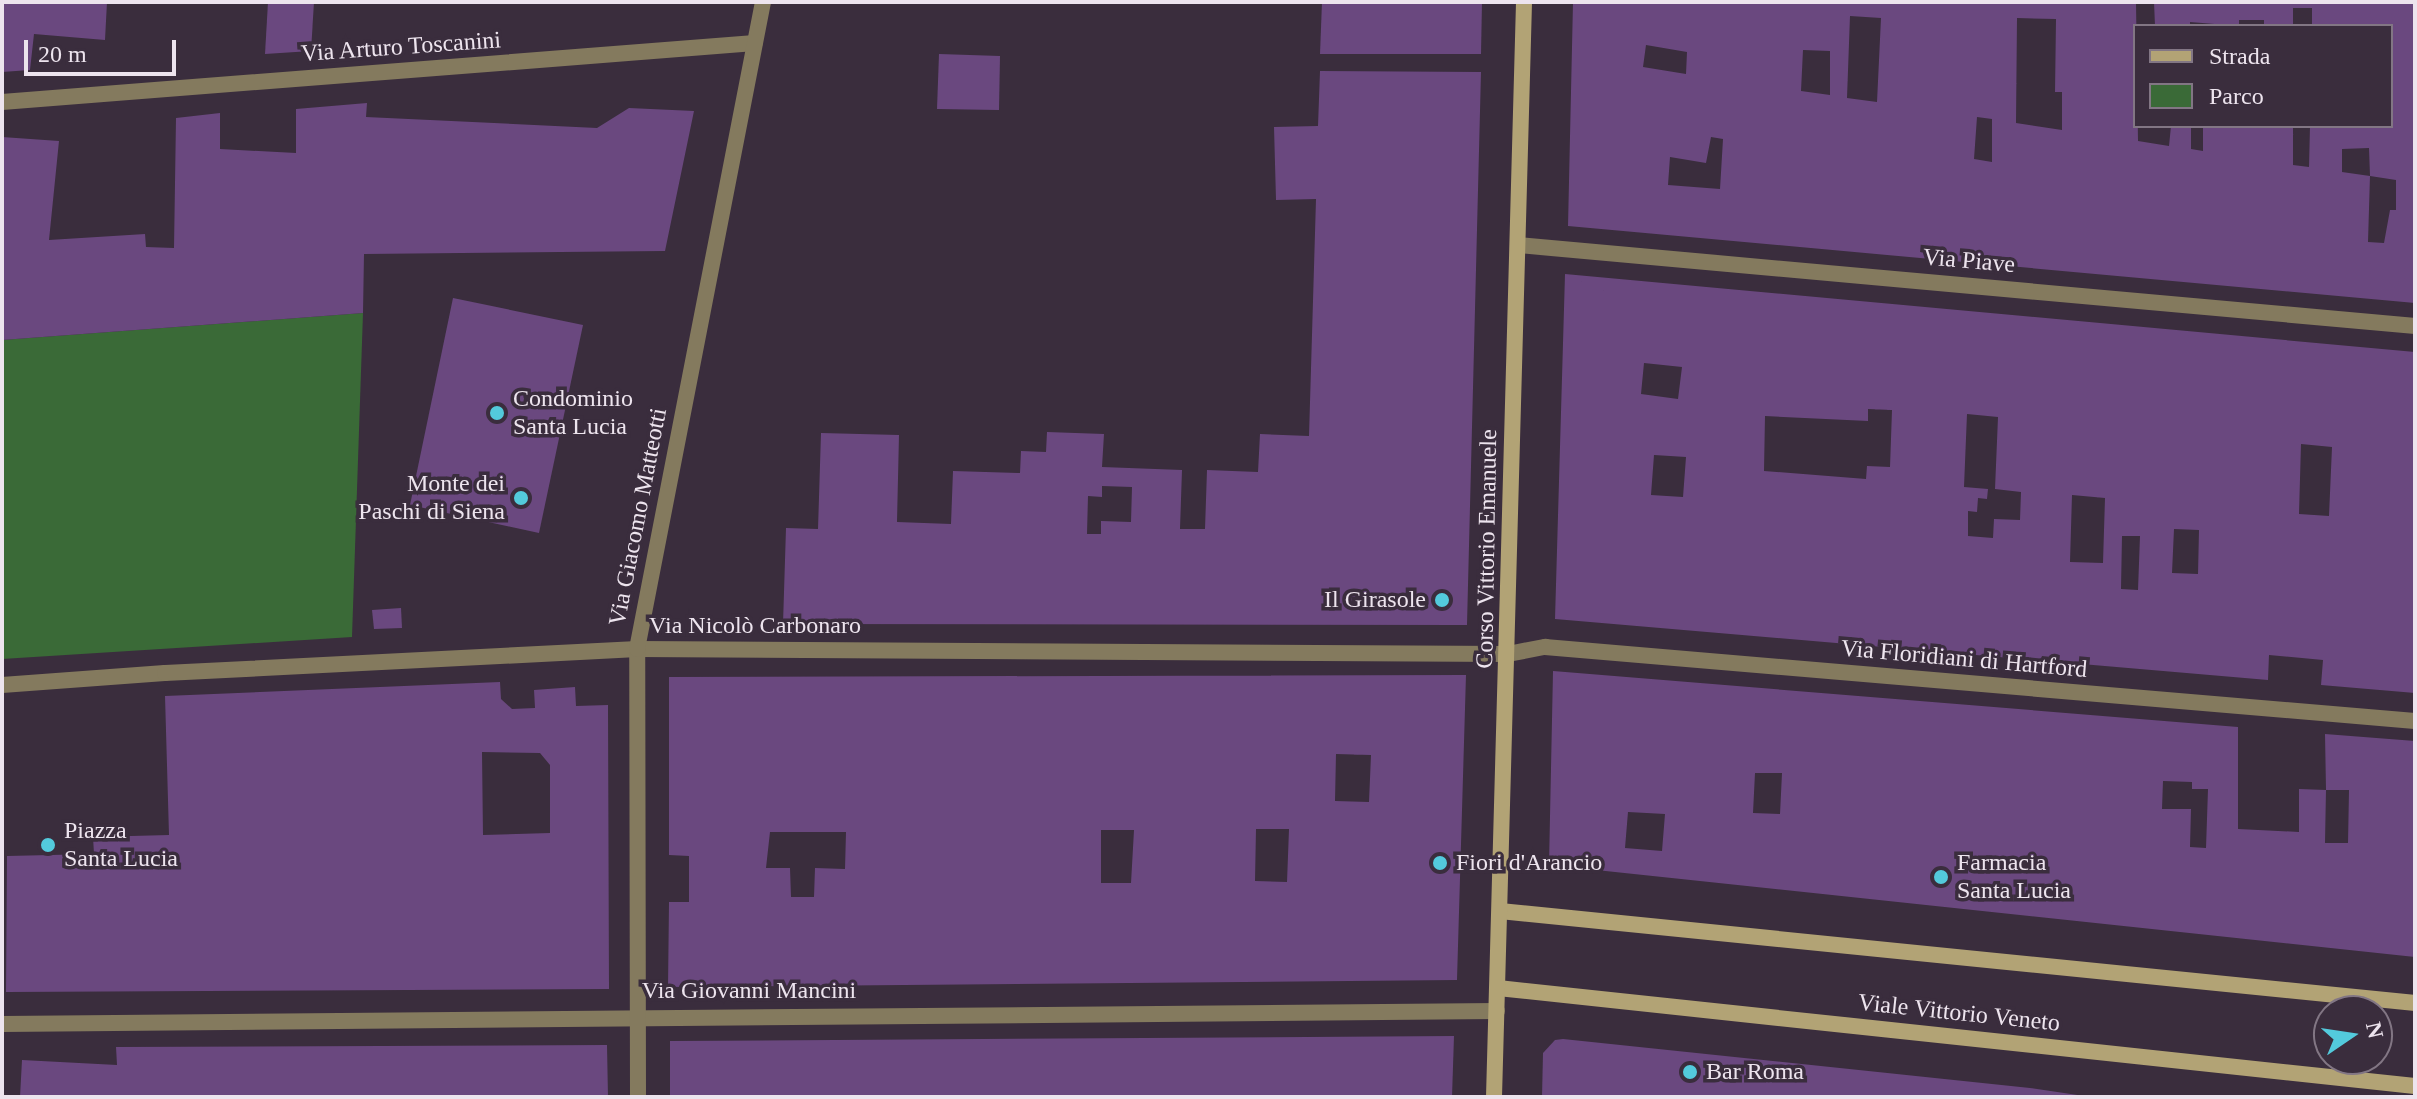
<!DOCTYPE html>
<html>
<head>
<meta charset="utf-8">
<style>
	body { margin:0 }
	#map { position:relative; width:2417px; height:1099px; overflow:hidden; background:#3a2d3d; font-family:Georgia,serif }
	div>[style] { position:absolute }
	.green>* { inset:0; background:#3a6a37 }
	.building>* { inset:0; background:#6a487f }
	.street>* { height:16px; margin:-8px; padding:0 8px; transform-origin:8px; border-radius:8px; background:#847a5e }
	.secondary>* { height:16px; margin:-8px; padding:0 8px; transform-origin:8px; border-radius:8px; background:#b2a375 }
	.dots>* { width:22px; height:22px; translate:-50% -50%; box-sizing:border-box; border:4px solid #3a2d3d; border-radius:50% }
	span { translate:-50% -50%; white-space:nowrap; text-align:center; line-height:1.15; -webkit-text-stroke:7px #3a2d3d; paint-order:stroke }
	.street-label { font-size:24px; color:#ede4ee }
	.poi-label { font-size:24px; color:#ede4ee }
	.left { translate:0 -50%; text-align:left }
	.right { translate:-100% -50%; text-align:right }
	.frame { position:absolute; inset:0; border:4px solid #ede4ee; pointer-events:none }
	.legend { position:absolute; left:2133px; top:24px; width:260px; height:104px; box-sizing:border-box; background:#3a2d3d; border:2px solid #827684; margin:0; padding:10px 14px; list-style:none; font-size:24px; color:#ede4ee }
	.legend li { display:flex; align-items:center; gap:16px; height:40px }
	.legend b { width:40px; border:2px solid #827684 }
	.north { position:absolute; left:2313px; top:995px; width:80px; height:80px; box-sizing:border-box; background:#3a2d3d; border:2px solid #827684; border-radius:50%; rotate:77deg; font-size:22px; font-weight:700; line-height:32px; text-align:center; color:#ede4ee }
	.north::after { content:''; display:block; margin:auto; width:28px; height:36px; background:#53cadc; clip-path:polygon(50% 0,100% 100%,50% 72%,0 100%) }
	.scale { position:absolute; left:24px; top:40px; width:152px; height:36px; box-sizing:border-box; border:4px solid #ede4ee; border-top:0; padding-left:10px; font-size:24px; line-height:28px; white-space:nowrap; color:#ede4ee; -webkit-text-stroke:6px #3a2d3d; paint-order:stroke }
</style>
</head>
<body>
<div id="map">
	<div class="green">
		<i style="clip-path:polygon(363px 313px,352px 637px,2px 659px,2px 340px)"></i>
	</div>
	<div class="building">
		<i style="clip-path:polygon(2px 2px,107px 2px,105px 40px,34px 34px,30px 70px,2px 72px)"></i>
		<i style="clip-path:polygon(268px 2px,314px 2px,311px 51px,265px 54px)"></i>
		<i style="clip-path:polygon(1322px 2px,1482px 2px,1481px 54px,1320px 54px)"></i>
		<i style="clip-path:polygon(evenodd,1573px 2px,2136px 2px,2138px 141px,2169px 146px,2171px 126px,2191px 126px,2191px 149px,2203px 151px,2203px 126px,2293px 126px,2293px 165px,2309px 167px,2310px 126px,2391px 126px,2391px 26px,2312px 26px,2312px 8px,2293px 8px,2293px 26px,2264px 26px,2264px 20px,2239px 20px,2239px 26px,2190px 22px,2190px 26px,2155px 26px,2154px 2px,2415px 2px,2415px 303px,1568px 226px,1573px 2px,1850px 16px,1881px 18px,1877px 102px,1847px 98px,1850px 16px,1573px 2px,2017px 18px,2056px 19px,2055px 92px,2062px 92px,2062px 130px,2016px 123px,2017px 18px,1573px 2px,1646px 45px,1687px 52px,1686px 74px,1643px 67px,1646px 45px,1573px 2px,1803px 50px,1830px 51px,1830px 95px,1801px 91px,1803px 50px,1573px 2px,1977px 117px,1992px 119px,1992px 162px,1974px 159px,1977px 117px,1573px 2px,1711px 137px,1723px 139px,1720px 189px,1668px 185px,1670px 157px,1706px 163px,1711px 137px,1573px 2px,2369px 148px,2370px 176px,2396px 180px,2396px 210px,2390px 210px,2384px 243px,2368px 242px,2370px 176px,2342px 172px,2342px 149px,2369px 148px)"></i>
		<i style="clip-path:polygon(939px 54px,1000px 56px,999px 110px,937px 109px)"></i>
		<i style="clip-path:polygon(evenodd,1320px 71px,1481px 72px,1467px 625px,783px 624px,786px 528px,818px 529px,821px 433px,899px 435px,897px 522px,951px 524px,953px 471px,1020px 473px,1021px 451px,1046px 452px,1047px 432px,1104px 434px,1102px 467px,1182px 470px,1180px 529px,1205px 529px,1207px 470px,1258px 472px,1260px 434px,1309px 436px,1316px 199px,1276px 200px,1274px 127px,1318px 126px,1320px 71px,1102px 486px,1132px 487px,1131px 522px,1101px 521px,1101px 534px,1087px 534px,1088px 496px,1102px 497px,1102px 486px)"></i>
		<i style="clip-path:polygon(367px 103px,366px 117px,597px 128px,629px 108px,694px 111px,665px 251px,364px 254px,363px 313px,2px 340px,2px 137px,59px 141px,49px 240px,145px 234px,146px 247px,174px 248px,176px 118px,220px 113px,220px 149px,296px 153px,296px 109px)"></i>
		<i style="clip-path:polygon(evenodd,1565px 274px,2415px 352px,2415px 693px,2321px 685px,2323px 660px,2269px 655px,2268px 680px,1555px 619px,1565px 274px,1644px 363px,1682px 367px,1678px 399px,1641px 394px,1644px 363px,1565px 274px,1868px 409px,1892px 410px,1890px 467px,1867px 466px,1866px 479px,1764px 471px,1765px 416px,1868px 421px,1868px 409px,1565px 274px,1967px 414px,1998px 417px,1995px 489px,2021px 492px,2020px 520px,1994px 519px,1993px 538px,1968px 536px,1968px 511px,1977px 512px,1978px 498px,1987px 499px,1988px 489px,1964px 487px,1967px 414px,1565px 274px,2301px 444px,2332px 447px,2329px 516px,2299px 514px,2301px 444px,1565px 274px,1654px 455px,1686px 457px,1683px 497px,1651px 495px,1654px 455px,1565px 274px,2072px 495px,2105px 498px,2103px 563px,2070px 562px,2072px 495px,1565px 274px,2174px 529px,2199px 530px,2198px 574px,2172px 573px,2174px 529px,1565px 274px,2122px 536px,2140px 536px,2138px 590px,2121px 589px,2122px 536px)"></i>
		<i style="clip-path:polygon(453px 298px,583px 325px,539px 533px,410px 505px)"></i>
		<i style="clip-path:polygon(401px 608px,402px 628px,374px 629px,372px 610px)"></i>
		<i style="clip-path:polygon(evenodd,1553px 671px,2238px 727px,2238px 829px,2299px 832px,2299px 789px,2326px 790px,2325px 843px,2348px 843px,2349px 790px,2326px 790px,2325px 734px,2415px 741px,2415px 957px,1549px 865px,1553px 671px,1755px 773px,1782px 773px,1780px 814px,1753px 813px,1755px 773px,1553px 671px,2163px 781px,2192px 782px,2192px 789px,2208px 789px,2206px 848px,2190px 847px,2191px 809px,2162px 809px,2163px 781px,1553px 671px,1628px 812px,1665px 814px,1662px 851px,1625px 848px,1628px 812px)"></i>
		<i style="clip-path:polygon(evenodd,1466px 675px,1457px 980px,668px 987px,669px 902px,689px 902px,689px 856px,669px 855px,669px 677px,1466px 675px,1336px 754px,1371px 755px,1369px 802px,1335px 801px,1336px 754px,1466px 675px,1256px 829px,1289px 829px,1287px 882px,1255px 881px,1256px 829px,1466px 675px,1101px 830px,1134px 830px,1131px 883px,1101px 883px,1101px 830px,1466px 675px,770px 832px,846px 832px,845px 869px,815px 868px,814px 897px,791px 897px,790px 868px,766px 868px,770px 832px)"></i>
		<i style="clip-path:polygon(evenodd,500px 682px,501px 699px,512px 709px,535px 708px,534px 690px,575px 687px,576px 706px,608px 705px,609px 989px,6px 992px,7px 856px,94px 854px,93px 837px,169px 835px,165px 696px,500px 682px,482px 752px,540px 753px,550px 765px,550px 833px,483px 835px,482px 752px)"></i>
		<i style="clip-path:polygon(1454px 1036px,1452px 1097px,670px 1097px,670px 1041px)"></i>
		<i style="clip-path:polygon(1563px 1039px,2030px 1088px,2091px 1097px,1542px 1097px,1543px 1053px,1555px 1040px)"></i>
		<i style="clip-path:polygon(607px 1045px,608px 1097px,20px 1097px,22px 1060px,117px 1065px,116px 1047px)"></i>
	</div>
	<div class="street">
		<i style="left:2px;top:102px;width:755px;rotate:-4.48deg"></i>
		<i style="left:1518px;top:245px;width:901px;rotate:5.16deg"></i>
		<i style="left:2px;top:685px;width:163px;rotate:-4.2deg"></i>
		<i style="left:165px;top:673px;width:473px;rotate:-2.9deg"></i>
		<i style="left:637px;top:649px;width:871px;rotate:0.33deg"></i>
		<i style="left:1508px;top:654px;width:38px;rotate:-11deg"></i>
		<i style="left:1545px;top:647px;width:873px;rotate:4.86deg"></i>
		<i style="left:2px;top:1024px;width:1495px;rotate:-0.5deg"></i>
		<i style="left:638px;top:1097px;width:448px;rotate:-90.1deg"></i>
		<i style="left:637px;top:649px;width:659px;rotate:-78.98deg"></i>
	</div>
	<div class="secondary">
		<i style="left:1500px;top:911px;width:920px;rotate:5.74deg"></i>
		<i style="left:1498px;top:988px;width:922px;rotate:6.1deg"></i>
		<i style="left:1494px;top:1097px;width:1095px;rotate:-88.43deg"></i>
	</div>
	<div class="dots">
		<i style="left:497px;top:413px;background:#53cadc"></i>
		<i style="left:521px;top:498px;background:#53cadc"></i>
		<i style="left:1442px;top:600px;background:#53cadc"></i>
		<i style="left:48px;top:845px;background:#53cadc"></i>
		<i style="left:1440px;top:863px;background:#53cadc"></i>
		<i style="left:1941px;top:877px;background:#53cadc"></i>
		<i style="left:1690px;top:1072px;background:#53cadc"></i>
	</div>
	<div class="street-label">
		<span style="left:401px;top:47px;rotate:-4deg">Via Arturo Toscanini</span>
		<span style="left:1969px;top:261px;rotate:5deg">Via Piave</span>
		<span style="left:638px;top:517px;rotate:-79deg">Via Giacomo Matteotti</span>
		<span style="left:1487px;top:549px;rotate:-89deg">Corso Vittorio Emanuele</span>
		<span style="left:755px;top:626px">Via Nicolò Carbonaro</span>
		<span style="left:1964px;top:659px;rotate:5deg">Via Floridiani di Hartford</span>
		<span style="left:749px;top:991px">Via Giovanni Mancini</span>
		<span style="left:1959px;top:1013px;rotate:6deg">Viale Vittorio Veneto</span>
	</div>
	<div class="poi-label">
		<span class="left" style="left:513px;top:413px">Condominio<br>Santa Lucia</span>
		<span class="right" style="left:505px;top:498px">Monte dei<br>Paschi di Siena</span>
		<span class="right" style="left:1426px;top:600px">Il Girasole</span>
		<span class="left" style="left:64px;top:845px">Piazza<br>Santa Lucia</span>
		<span class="left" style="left:1456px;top:863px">Fiori d'Arancio</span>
		<span class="left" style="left:1957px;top:877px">Farmacia<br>Santa Lucia</span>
		<span class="left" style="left:1706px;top:1072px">Bar Roma</span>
	</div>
	<div class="frame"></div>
	<ul class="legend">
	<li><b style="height:10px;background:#b2a375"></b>Strada</li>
	<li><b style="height:22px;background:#3a6a37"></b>Parco</li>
	</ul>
	<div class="north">N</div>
	<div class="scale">20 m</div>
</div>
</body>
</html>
